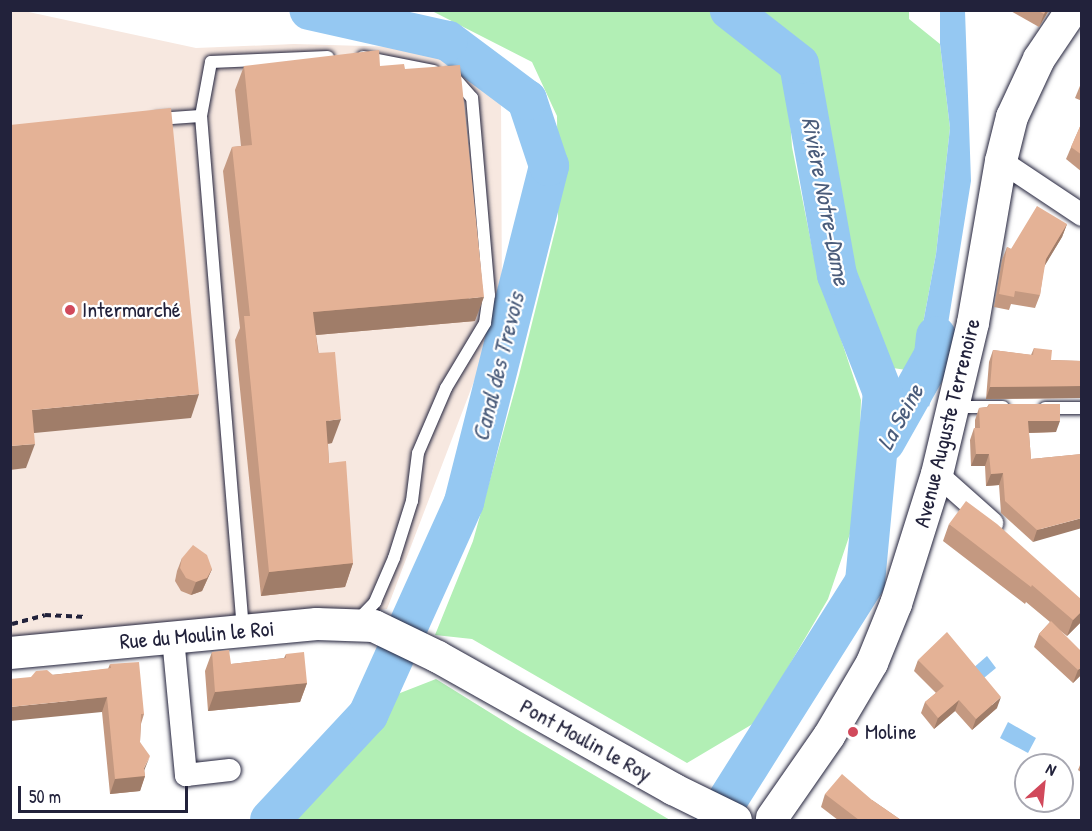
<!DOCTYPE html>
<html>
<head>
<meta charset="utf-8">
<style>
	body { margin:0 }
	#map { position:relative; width:1092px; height:831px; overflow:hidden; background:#fff; font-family:"Patrick Hand",sans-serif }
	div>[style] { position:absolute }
	.built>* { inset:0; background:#f7e8e0 }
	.green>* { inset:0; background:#b2efb5 }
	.water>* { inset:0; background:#95c8f2 }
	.river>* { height:40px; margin:-20px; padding:0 20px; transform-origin:20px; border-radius:20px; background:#95c8f2 }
	.path>* { height:4px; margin-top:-2px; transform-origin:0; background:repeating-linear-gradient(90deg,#22223b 0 6px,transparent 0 10.5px) }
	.roads { filter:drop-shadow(0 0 2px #22223b) drop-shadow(0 0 2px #22223b) }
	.lane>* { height:12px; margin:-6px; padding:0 6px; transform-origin:6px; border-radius:6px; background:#fff }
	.street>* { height:22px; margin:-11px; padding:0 11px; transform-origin:11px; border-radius:11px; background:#fff }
	.secondary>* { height:32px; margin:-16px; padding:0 16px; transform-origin:16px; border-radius:16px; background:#fff }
	.wall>* { inset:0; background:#c49981 }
	.shaded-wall>* { inset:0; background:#a07d69 }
	.building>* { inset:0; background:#e4b296 }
	.dots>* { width:16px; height:16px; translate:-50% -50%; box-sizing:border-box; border:3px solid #fff; border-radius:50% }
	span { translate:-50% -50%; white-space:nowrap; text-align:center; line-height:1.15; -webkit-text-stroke:4.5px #fff; paint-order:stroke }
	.poi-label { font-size:22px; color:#22223b }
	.left { translate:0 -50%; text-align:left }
	.street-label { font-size:22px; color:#22223b }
	.water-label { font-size:24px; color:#4a5c7b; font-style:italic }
	.frame { position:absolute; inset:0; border:12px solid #22223b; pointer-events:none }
	.north { position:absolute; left:1014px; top:753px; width:60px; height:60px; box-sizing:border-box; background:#fff; border:2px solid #a7a7b1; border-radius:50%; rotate:27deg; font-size:16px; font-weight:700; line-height:24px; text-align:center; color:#22223b }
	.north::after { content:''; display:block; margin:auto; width:21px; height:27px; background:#d1495b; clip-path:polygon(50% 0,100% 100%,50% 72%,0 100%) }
	.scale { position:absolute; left:18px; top:786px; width:170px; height:27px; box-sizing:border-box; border:3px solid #22223b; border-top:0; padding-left:8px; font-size:18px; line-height:21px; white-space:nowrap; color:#22223b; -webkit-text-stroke:4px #fff; paint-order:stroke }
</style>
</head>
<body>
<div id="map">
	<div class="built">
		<i style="clip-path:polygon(10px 11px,24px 11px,196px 48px,294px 44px,434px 48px,501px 93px,502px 308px,387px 609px,11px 654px)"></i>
	</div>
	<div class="green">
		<i style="clip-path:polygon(432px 11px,716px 11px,745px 31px,787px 74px,792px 147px,814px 257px,861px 400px,857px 513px,828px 599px,756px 722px,687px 763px,472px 639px,435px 635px,473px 541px,519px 375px,558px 219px,557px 116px,532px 62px)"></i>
		<i style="clip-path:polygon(748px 11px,909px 11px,909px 19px,940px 44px,950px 128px,936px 254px,916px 361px,906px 370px,893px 368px,874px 336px,852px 267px,823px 94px,811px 61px)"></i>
		<i style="clip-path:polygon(436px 679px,518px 730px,670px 820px,292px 820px,329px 780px,395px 695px)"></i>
	</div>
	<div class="water">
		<i style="clip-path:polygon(940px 11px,965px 11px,971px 181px,944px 349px,929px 407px,906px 370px,916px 361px,936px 254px,950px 128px,940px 44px)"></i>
		<i style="clip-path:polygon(987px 656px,996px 668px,973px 687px,964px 676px)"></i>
		<i style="clip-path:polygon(1008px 722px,1036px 738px,1028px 753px,1000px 738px)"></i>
	</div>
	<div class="river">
		<i style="left:885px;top:442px;width:100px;rotate:-60.6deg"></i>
		<i style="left:934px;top:355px;width:19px;rotate:-84deg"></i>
		<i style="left:270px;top:820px;width:144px;rotate:-47deg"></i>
		<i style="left:368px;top:715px;width:234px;rotate:-65.7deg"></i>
		<i style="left:464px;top:502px;width:347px;rotate:-75.8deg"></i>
		<i style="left:549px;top:166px;width:70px;rotate:-108.4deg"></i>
		<i style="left:527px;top:100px;width:99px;rotate:-143.2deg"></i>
		<i style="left:448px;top:41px;width:142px;rotate:-167.4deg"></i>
		<i style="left:715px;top:820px;width:281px;rotate:-57.8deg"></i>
		<i style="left:865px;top:582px;width:190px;rotate:-84.6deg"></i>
		<i style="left:883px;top:393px;width:127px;rotate:-111.3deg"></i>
		<i style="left:837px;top:275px;width:214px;rotate:-100.2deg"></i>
		<i style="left:799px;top:64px;width:88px;rotate:-142deg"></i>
	</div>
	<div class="path">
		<i style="left:12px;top:624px;width:34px;rotate:-15deg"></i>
		<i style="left:45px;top:615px;width:42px;rotate:2.7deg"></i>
	</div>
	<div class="roads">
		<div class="lane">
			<i style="left:363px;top:57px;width:72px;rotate:11.2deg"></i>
			<i style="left:157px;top:119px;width:44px;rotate:-3.9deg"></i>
			<i style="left:955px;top:407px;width:48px"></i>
			<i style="left:1045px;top:408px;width:37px"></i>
			<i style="left:356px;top:622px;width:28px;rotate:-46deg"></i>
			<i style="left:375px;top:602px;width:48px;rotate:-66.6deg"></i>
			<i style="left:394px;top:558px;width:60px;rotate:-72.5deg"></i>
			<i style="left:412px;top:501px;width:48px;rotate:-82.9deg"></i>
			<i style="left:418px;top:453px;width:71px;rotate:-66.7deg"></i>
			<i style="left:446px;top:388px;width:76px;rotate:-59deg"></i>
			<i style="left:485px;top:323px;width:28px;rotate:-82deg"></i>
			<i style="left:489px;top:295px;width:198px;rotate:-94.9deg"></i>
			<i style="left:472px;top:98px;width:32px;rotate:-131deg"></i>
			<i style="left:243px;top:630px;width:516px;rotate:-94.67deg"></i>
			<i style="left:201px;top:116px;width:55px;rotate:-79.5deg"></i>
			<i style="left:211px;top:62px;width:117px;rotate:-2.4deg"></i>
		</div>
		<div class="street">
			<i style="left:1001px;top:161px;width:97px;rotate:33.7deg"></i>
			<i style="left:937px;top:474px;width:74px;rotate:41.7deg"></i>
			<i style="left:173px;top:638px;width:138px;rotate:84.6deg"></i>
			<i style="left:186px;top:775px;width:44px;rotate:-6.5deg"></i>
		</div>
		<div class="secondary">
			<i style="left:10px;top:653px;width:308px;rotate:-5.4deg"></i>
			<i style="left:317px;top:624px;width:57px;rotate:2deg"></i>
			<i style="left:374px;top:626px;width:71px;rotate:25.8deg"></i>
			<i style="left:438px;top:657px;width:270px;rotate:29.3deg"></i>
			<i style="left:673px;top:789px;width:70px;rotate:26.2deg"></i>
			<i style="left:772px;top:818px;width:100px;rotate:-55.2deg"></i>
			<i style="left:829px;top:736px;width:85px;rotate:-59.5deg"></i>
			<i style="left:872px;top:663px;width:64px;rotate:-67.9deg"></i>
			<i style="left:896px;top:604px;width:136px;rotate:-72.5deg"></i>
			<i style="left:937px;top:474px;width:155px;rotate:-76.6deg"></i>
			<i style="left:973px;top:323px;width:164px;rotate:-80.2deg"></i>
			<i style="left:1001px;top:161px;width:45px;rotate:-76deg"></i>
			<i style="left:1012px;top:117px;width:64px;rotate:-65deg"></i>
			<i style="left:1039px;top:59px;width:59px;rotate:-56deg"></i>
		</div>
	</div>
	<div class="wall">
		<i style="clip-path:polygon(1009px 10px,1049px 10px,1039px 27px)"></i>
		<i style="clip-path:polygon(244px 66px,380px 66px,405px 69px,475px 321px,316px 335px,332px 443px,328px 444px,329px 463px,353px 563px,345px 587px,261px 596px,235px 340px,240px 328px,223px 171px,232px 147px,241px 146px,235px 90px)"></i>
		<i style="clip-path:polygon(1082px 81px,1082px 101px,1075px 98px)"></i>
		<i style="clip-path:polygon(1082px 122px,1082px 172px,1066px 159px)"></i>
		<i style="clip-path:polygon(1067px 224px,1062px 237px,1044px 266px,1040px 295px,1035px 308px,1011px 304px,1009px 310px,994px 307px,1002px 260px,1007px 247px,1011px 249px)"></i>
		<i style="clip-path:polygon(1034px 348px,1051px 360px,1082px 361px,1082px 398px,986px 399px,989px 362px,993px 350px,1031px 355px)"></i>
		<i style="clip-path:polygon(989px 404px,1056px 432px,1029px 433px,1031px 459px,1082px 454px,1033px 542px,1001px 513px,999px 485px,986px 486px,985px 466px,971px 466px,970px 440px,974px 428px,975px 428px,975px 420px,979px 408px,987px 407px)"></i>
		<i style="clip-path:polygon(949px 524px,1082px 600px,1082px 621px,1067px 636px,1058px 629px,1082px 674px,1073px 683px,1034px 647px,1039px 634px,1050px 622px,1026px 602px,1025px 604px,943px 541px)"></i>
		<i style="clip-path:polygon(182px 558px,212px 569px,202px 591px,191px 595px,181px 591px,175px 581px,177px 571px)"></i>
		<i style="clip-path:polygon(212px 652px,231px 664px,284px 658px,286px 654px,307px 683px,300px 702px,208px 711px,205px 671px)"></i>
		<i style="clip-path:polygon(918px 660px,997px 708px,972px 730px,955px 711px,934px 729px,921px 713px,925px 702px,936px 693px,914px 671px)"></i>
		<i style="clip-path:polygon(110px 664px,144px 714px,141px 724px,140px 742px,145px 776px,140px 791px,110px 794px,102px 712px,31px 677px,108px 669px)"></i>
		<i style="clip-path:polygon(1082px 760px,1082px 773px,1078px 770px)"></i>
		<i style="clip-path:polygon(825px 794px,872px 800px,901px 820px,838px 820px,821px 807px)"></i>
	</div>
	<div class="shaded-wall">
		<i style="clip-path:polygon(1046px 10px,1049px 10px,1039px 27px,1044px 14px)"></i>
		<i style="clip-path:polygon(1067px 224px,1062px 237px,1041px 272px,1046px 259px)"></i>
		<i style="clip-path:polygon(484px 297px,475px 321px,305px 336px,313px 312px)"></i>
		<i style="clip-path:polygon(1082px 386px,1082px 398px,986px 399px,990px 387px)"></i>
		<i style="clip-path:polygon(199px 394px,191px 418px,24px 434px,32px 410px)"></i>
		<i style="clip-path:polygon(341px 419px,332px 443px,317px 445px,326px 421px)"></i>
		<i style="clip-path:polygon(1028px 421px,1060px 421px,1056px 432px,1024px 433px)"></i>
		<i style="clip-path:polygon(35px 444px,26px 468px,10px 470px,10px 446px)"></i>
		<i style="clip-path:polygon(976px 454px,989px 454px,985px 466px,971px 466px)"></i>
		<i style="clip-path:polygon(1003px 473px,999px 485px,986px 486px,991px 474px)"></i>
		<i style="clip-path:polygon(1082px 518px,1082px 528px,1033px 542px,1037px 530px)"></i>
		<i style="clip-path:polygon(353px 563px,345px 587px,261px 596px,269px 572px)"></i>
		<i style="clip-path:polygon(212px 569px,202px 591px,191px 595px,196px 582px)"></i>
		<i style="clip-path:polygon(1082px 611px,1082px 621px,1067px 636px,1073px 620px)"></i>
		<i style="clip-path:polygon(1082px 666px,1082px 674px,1073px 683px,1078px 670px)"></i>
		<i style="clip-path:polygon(307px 683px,300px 702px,208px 711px,215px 692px)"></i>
		<i style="clip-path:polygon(107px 697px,102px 712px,10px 721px,10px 707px)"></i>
		<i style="clip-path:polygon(1001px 697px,997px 708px,972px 730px,976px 719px)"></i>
		<i style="clip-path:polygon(959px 700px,955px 711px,934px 729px,938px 718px)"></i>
		<i style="clip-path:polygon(150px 756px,142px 776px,145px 776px,140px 791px,110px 794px,115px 779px,144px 768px)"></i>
	</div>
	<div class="building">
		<i style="clip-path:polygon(1037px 10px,1046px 10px,1044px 14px)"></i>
		<i style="clip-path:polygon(379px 50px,380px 66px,404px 64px,405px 69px,460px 65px,484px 297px,313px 312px,318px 353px,335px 352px,341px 419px,326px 421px,329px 463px,346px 461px,353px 563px,269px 572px,244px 316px,250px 316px,232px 147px,252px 145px,244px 66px)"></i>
		<i style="clip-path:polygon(171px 108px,199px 394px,32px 410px,35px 444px,10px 446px,10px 125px)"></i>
		<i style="clip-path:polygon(1082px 122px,1082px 155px,1071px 147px)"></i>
		<i style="clip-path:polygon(1037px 206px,1067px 224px,1046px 259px,1040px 295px,1015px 291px,1014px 297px,999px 294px,1007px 247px,1011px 249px)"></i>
		<i style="clip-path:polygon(1034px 348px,1052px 350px,1051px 360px,1082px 361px,1082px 386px,990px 387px,993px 350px,1033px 355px)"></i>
		<i style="clip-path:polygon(989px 404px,1060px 404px,1060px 421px,1028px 421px,1031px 459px,1082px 454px,1082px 518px,1037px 530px,1005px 501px,1003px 473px,991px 474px,989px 454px,976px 454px,974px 428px,980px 428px,979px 408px,988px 407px)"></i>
		<i style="clip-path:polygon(966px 501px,997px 524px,1082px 600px,1082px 611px,1073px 620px,1032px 585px,1031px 587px,949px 524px)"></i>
		<i style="clip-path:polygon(193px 545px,207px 555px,212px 569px,207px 578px,196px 582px,186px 578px,180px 568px,182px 558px)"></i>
		<i style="clip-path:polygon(1051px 621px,1082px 652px,1082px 666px,1078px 670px,1039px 634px)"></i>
		<i style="clip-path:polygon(947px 632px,1001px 697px,976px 719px,959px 700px,938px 718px,925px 702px,944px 686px,918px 660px)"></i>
		<i style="clip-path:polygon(229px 650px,231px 664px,286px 658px,286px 654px,304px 652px,307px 683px,215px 692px,212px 652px)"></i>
		<i style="clip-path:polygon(139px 662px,144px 714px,141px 714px,140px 742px,150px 756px,144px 768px,145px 776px,115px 779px,107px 697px,10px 707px,10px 679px,31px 677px,36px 671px,47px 670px,53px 675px,111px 668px,110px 664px)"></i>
		<i style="clip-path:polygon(842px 774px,872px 800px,901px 820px,859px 820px,825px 794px)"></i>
	</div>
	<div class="dots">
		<i style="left:70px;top:310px;background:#d1495b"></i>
		<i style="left:853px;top:732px;background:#d1495b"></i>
	</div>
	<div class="poi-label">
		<span class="left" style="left:82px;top:310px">Intermarché</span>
		<span class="left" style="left:865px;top:732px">Moline</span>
	</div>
	<div class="street-label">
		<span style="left:947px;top:423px;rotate:-76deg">Avenue Auguste Terrenoire</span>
		<span style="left:197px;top:635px;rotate:-5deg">Rue du Moulin le Roi</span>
		<span style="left:586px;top:740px;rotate:29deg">Pont Moulin le Roy</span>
	</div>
	<div class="water-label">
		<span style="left:826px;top:201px;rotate:79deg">Rivière Notre-Dame</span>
		<span style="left:498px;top:367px;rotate:-76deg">Canal des Trevois</span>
		<span style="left:900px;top:417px;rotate:-61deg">La Seine</span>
	</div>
	<div class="frame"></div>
	<div class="north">N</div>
	<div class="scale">50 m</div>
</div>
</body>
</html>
